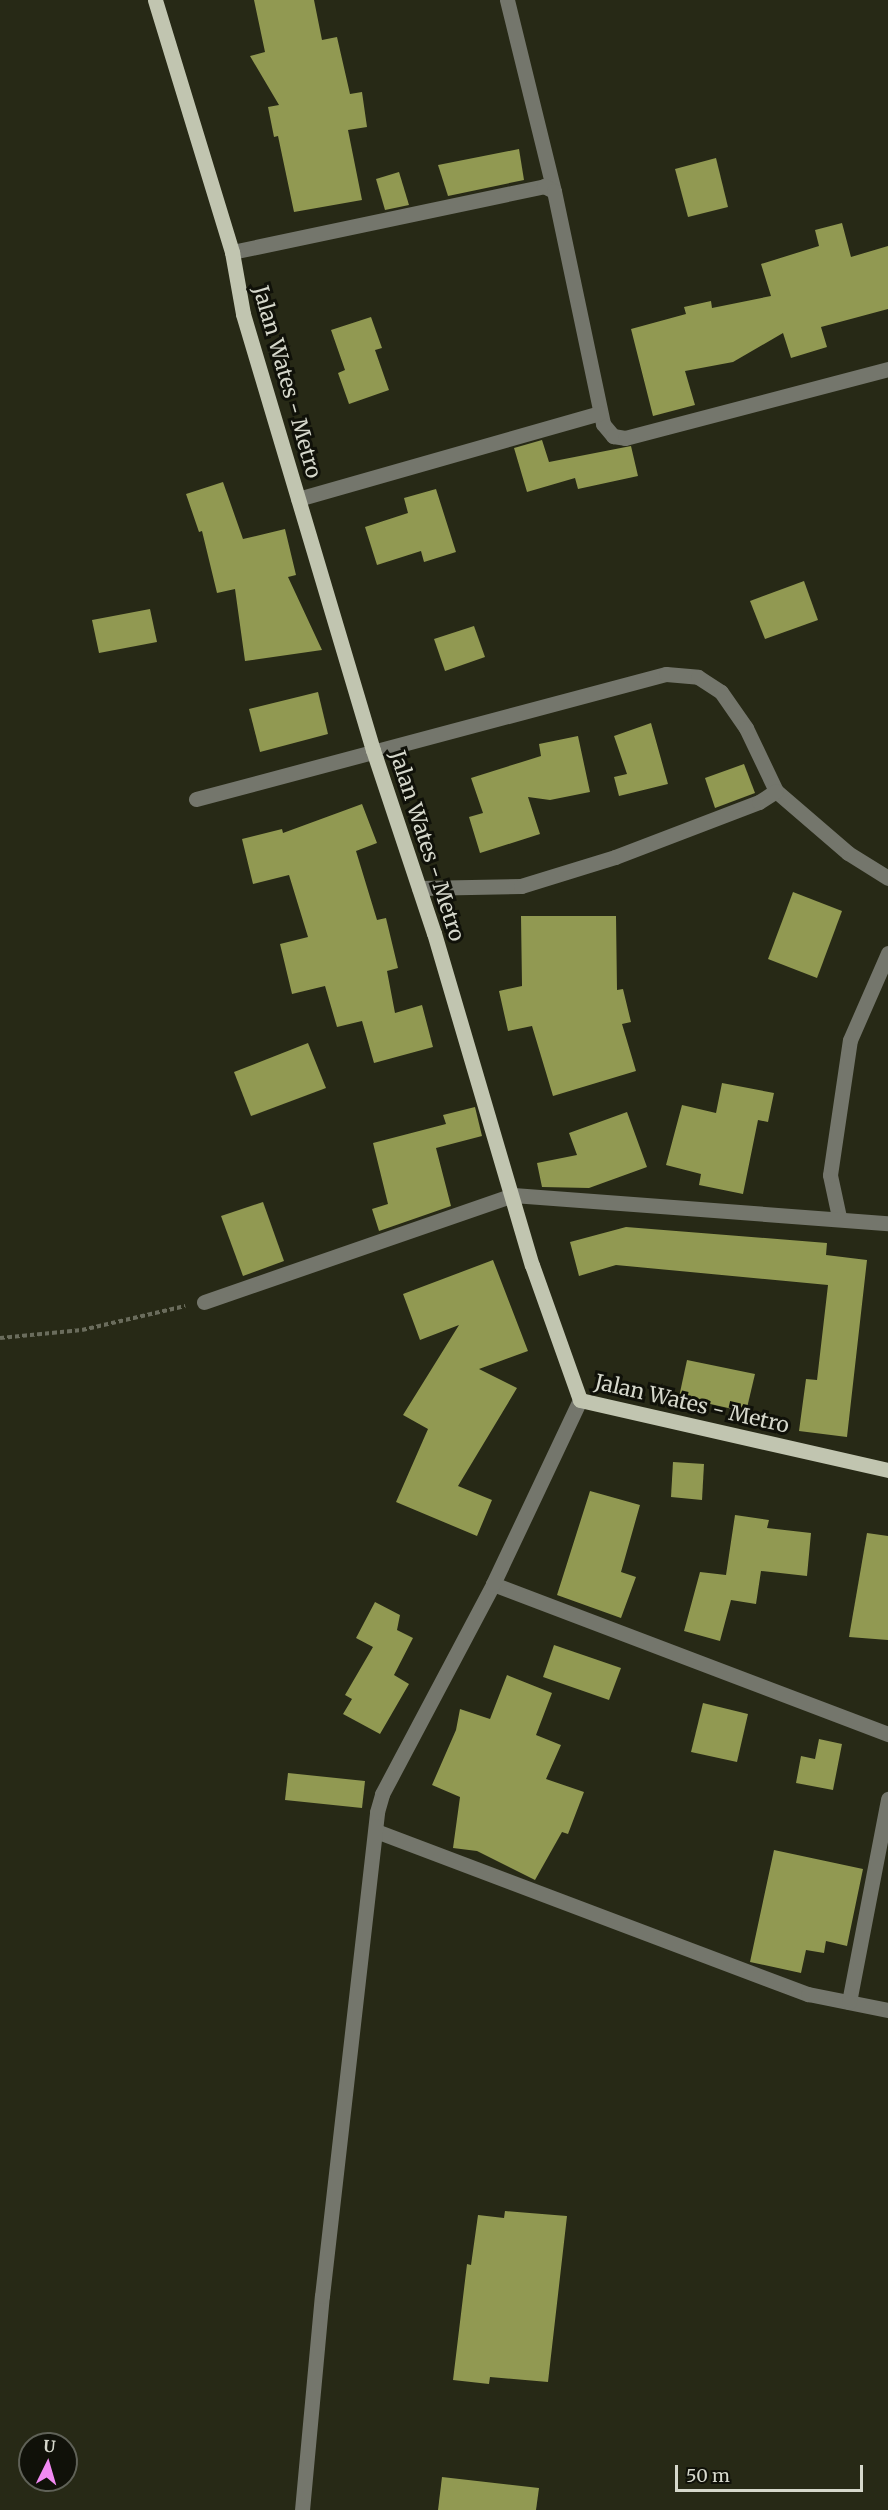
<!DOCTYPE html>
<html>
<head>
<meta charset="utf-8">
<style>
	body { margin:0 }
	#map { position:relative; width:888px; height:2510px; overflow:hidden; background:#272916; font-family:Merriweather,serif }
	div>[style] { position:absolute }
	.building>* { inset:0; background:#919952 }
	.path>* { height:4px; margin-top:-2px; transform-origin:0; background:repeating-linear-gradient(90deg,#6a6c5c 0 4.5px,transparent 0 7.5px) }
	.minor>* { height:15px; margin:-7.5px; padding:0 7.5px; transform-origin:7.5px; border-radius:7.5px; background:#74766c }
	.major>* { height:15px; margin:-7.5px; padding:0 7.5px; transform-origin:7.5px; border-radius:7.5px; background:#c1c5b0 }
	span { translate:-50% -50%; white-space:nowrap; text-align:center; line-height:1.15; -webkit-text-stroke:6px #101109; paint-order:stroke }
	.street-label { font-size:21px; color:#d6d8cc }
	.north { position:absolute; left:18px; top:2432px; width:60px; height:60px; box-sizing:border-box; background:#101109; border:2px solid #5f6157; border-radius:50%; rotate:5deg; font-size:16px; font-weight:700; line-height:24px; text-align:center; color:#d6d8cc }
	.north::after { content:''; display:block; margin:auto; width:21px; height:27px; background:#f28af3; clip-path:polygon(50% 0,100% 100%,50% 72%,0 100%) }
	.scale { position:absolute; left:675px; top:2465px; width:188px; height:27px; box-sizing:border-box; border:3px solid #d6d8cc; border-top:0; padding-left:8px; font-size:18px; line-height:21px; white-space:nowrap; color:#d6d8cc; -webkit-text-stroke:4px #101109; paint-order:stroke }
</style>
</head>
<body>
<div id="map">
	<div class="building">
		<i style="clip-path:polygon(254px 0,314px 0,322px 40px,337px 37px,350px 94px,362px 92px,367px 127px,348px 130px,362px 200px,294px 212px,278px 136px,274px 137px,268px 107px,279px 105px,250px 56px,265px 52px)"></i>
		<i style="clip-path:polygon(519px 149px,524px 180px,448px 196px,438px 165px)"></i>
		<i style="clip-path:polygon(716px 158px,728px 207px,688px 217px,675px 169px)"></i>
		<i style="clip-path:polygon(399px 172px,409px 205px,385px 210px,376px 179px)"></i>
		<i style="clip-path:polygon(842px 223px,851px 257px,888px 246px,888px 309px,821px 327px,827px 347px,791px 358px,783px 333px,733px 362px,685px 371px,695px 405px,653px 416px,631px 329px,686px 314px,684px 307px,711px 301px,712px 308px,771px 296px,761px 264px,819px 246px,815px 230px)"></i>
		<i style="clip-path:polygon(371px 317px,382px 348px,375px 350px,389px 390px,349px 404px,338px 373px,345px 370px,331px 330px)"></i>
		<i style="clip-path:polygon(542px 440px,549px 462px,631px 446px,638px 476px,578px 489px,575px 478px,527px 492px,514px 448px)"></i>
		<i style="clip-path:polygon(223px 482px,243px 539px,285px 529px,296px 575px,288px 577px,322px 650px,245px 661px,235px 589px,217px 593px,202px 531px,199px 532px,186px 494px)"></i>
		<i style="clip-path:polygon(436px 489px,456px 552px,424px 562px,421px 551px,377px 565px,365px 527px,408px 513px,404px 498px)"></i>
		<i style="clip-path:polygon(804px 581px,818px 620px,765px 639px,750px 601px)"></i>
		<i style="clip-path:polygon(150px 609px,157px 642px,99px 653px,92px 620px)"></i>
		<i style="clip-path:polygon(474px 626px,485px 657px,445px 671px,434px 639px)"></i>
		<i style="clip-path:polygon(318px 692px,328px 734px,260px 752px,249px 709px)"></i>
		<i style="clip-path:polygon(651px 723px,668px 784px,619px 796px,614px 777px,627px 774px,614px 736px)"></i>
		<i style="clip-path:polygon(578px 736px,590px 792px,550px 800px,528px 797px,540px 834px,480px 853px,469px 817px,483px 813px,471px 778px,541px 756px,539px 744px)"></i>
		<i style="clip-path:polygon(744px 764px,755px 793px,715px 808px,705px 778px)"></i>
		<i style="clip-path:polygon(362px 804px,377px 843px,356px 851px,377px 920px,386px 918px,398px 968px,387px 971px,395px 1013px,422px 1005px,433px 1047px,374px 1063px,362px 1021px,337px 1027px,325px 986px,292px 994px,280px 944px,308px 937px,289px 875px,253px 884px,242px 839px,282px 829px,283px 833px)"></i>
		<i style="clip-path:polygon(793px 892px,842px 911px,817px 978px,768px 959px)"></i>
		<i style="clip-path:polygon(521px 916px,616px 916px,617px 990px,623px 989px,631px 1022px,622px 1024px,636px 1071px,553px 1096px,532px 1026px,508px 1031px,499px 991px,522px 986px)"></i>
		<i style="clip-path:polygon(308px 1043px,326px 1088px,251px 1116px,234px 1072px)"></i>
		<i style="clip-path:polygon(722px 1083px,774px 1093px,768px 1122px,758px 1120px,743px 1194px,699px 1185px,701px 1174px,666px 1165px,682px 1105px,716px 1113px)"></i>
		<i style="clip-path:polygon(475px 1107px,482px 1136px,436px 1148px,451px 1206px,379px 1231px,372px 1209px,388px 1204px,373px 1143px,446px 1124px,443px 1115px)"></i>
		<i style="clip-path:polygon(627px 1112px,647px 1167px,589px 1188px,542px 1187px,537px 1163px,577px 1155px,569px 1133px)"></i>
		<i style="clip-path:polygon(263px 1202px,284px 1261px,243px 1276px,221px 1216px)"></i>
		<i style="clip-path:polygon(626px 1227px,827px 1243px,826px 1255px,867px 1260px,847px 1437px,799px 1431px,806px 1379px,817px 1380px,828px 1285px,616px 1265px,579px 1276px,570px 1242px)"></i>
		<i style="clip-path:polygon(493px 1260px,528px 1351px,479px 1369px,517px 1388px,458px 1486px,492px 1500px,477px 1536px,396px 1502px,428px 1429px,403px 1415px,459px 1325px,420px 1340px,403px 1294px)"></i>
		<i style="clip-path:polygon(687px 1360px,755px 1374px,746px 1412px,679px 1397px)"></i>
		<i style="clip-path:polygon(673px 1462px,704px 1464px,702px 1500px,671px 1497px)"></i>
		<i style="clip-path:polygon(590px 1491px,640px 1505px,621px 1572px,636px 1577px,621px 1618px,557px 1595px)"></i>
		<i style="clip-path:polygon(735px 1515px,769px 1520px,767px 1528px,811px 1533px,807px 1576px,761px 1571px,756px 1604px,731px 1600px,720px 1641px,684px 1631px,700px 1572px,726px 1575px)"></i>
		<i style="clip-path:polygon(867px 1533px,888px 1536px,888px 1640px,849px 1637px)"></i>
		<i style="clip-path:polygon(375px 1602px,400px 1615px,397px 1630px,413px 1638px,394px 1675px,409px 1684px,380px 1734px,343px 1714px,352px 1699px,345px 1695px,373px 1647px,356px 1638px)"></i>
		<i style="clip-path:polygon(554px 1645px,621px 1668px,609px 1700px,543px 1677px)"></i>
		<i style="clip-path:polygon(507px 1675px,552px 1693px,536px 1735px,561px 1745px,546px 1779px,584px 1792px,568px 1834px,562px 1832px,535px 1880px,477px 1851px,453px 1848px,460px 1797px,432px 1785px,456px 1730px,460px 1709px,490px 1719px)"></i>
		<i style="clip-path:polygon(703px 1703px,748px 1714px,737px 1762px,691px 1752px)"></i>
		<i style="clip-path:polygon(819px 1739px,842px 1744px,833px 1790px,796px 1783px,801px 1756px,815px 1759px)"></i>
		<i style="clip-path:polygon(288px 1773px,365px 1781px,362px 1808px,285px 1800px)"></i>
		<i style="clip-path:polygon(774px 1850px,863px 1869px,847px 1946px,826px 1941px,824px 1953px,806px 1950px,801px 1973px,750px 1962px)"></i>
		<i style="clip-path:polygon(505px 2211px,567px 2216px,548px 2382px,490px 2377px,489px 2384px,453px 2380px,467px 2264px,471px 2265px,478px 2215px,504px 2218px)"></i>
		<i style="clip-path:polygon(442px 2477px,539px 2488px,536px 2510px,438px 2510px)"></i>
	</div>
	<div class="path">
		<i style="left:0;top:1338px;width:82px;rotate:-5.6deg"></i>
		<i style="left:82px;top:1330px;width:106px;rotate:-13.1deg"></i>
	</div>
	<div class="minor">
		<i style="left:507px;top:0;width:197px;rotate:76.2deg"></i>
		<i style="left:232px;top:252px;width:319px;rotate:-11.9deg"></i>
		<i style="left:544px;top:186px;width:11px;rotate:27deg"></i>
		<i style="left:554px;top:191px;width:238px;rotate:78.1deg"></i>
		<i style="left:603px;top:424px;width:16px;rotate:50deg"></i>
		<i style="left:613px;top:436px;width:12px;rotate:9deg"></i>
		<i style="left:625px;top:438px;width:272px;rotate:-14.7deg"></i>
		<i style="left:298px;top:499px;width:314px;rotate:-15.9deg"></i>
		<i style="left:196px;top:799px;width:486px;rotate:-14.9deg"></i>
		<i style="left:666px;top:674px;width:32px;rotate:5deg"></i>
		<i style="left:698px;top:677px;width:27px;rotate:33deg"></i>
		<i style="left:721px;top:692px;width:44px;rotate:55.2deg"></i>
		<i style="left:746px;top:728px;width:70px;rotate:64.5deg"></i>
		<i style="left:776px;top:791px;width:95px;rotate:40.7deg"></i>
		<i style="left:848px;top:853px;width:47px;rotate:32deg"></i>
		<i style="left:419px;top:888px;width:102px;rotate:-1.1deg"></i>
		<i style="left:521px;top:886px;width:98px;rotate:-17.1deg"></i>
		<i style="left:615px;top:857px;width:154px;rotate:-20.9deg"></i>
		<i style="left:759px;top:802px;width:20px;rotate:-33deg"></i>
		<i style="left:839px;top:1217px;width:43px;rotate:-102.1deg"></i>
		<i style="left:830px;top:1175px;width:136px;rotate:-81.6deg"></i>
		<i style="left:850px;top:1040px;width:95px;rotate:-66.4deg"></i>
		<i style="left:204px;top:1302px;width:327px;rotate:-19.1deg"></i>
		<i style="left:513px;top:1195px;width:376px;rotate:4.3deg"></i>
		<i style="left:493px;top:1584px;width:423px;rotate:20.8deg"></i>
		<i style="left:376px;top:1831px;width:462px;rotate:20.7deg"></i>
		<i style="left:808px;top:1994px;width:82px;rotate:11.3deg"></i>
		<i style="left:849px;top:2002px;width:207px;rotate:-79.1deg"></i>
		<i style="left:302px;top:2510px;width:215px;rotate:-84.7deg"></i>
		<i style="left:322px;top:2296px;width:487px;rotate:-83.5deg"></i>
		<i style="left:377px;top:1812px;width:19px;rotate:-74deg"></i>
		<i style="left:382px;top:1794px;width:238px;rotate:-62.1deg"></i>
		<i style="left:493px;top:1584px;width:204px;rotate:-64.7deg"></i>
	</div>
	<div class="major">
		<i style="left:155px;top:0;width:264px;rotate:73deg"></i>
		<i style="left:232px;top:252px;width:63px;rotate:79.9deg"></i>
		<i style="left:243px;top:314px;width:455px;rotate:73.4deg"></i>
		<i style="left:373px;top:750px;width:193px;rotate:71.6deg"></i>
		<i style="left:434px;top:933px;width:346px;rotate:73.6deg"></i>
		<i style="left:532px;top:1265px;width:143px;rotate:70.4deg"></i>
		<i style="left:580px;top:1400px;width:316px;rotate:12.8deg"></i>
	</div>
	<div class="street-label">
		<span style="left:287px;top:382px;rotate:74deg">Jalan Wates - Metro</span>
		<span style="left:427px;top:846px;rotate:72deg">Jalan Wates - Metro</span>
		<span style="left:692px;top:1404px;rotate:13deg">Jalan Wates - Metro</span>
	</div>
	<div class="north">U</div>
	<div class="scale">50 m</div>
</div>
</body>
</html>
